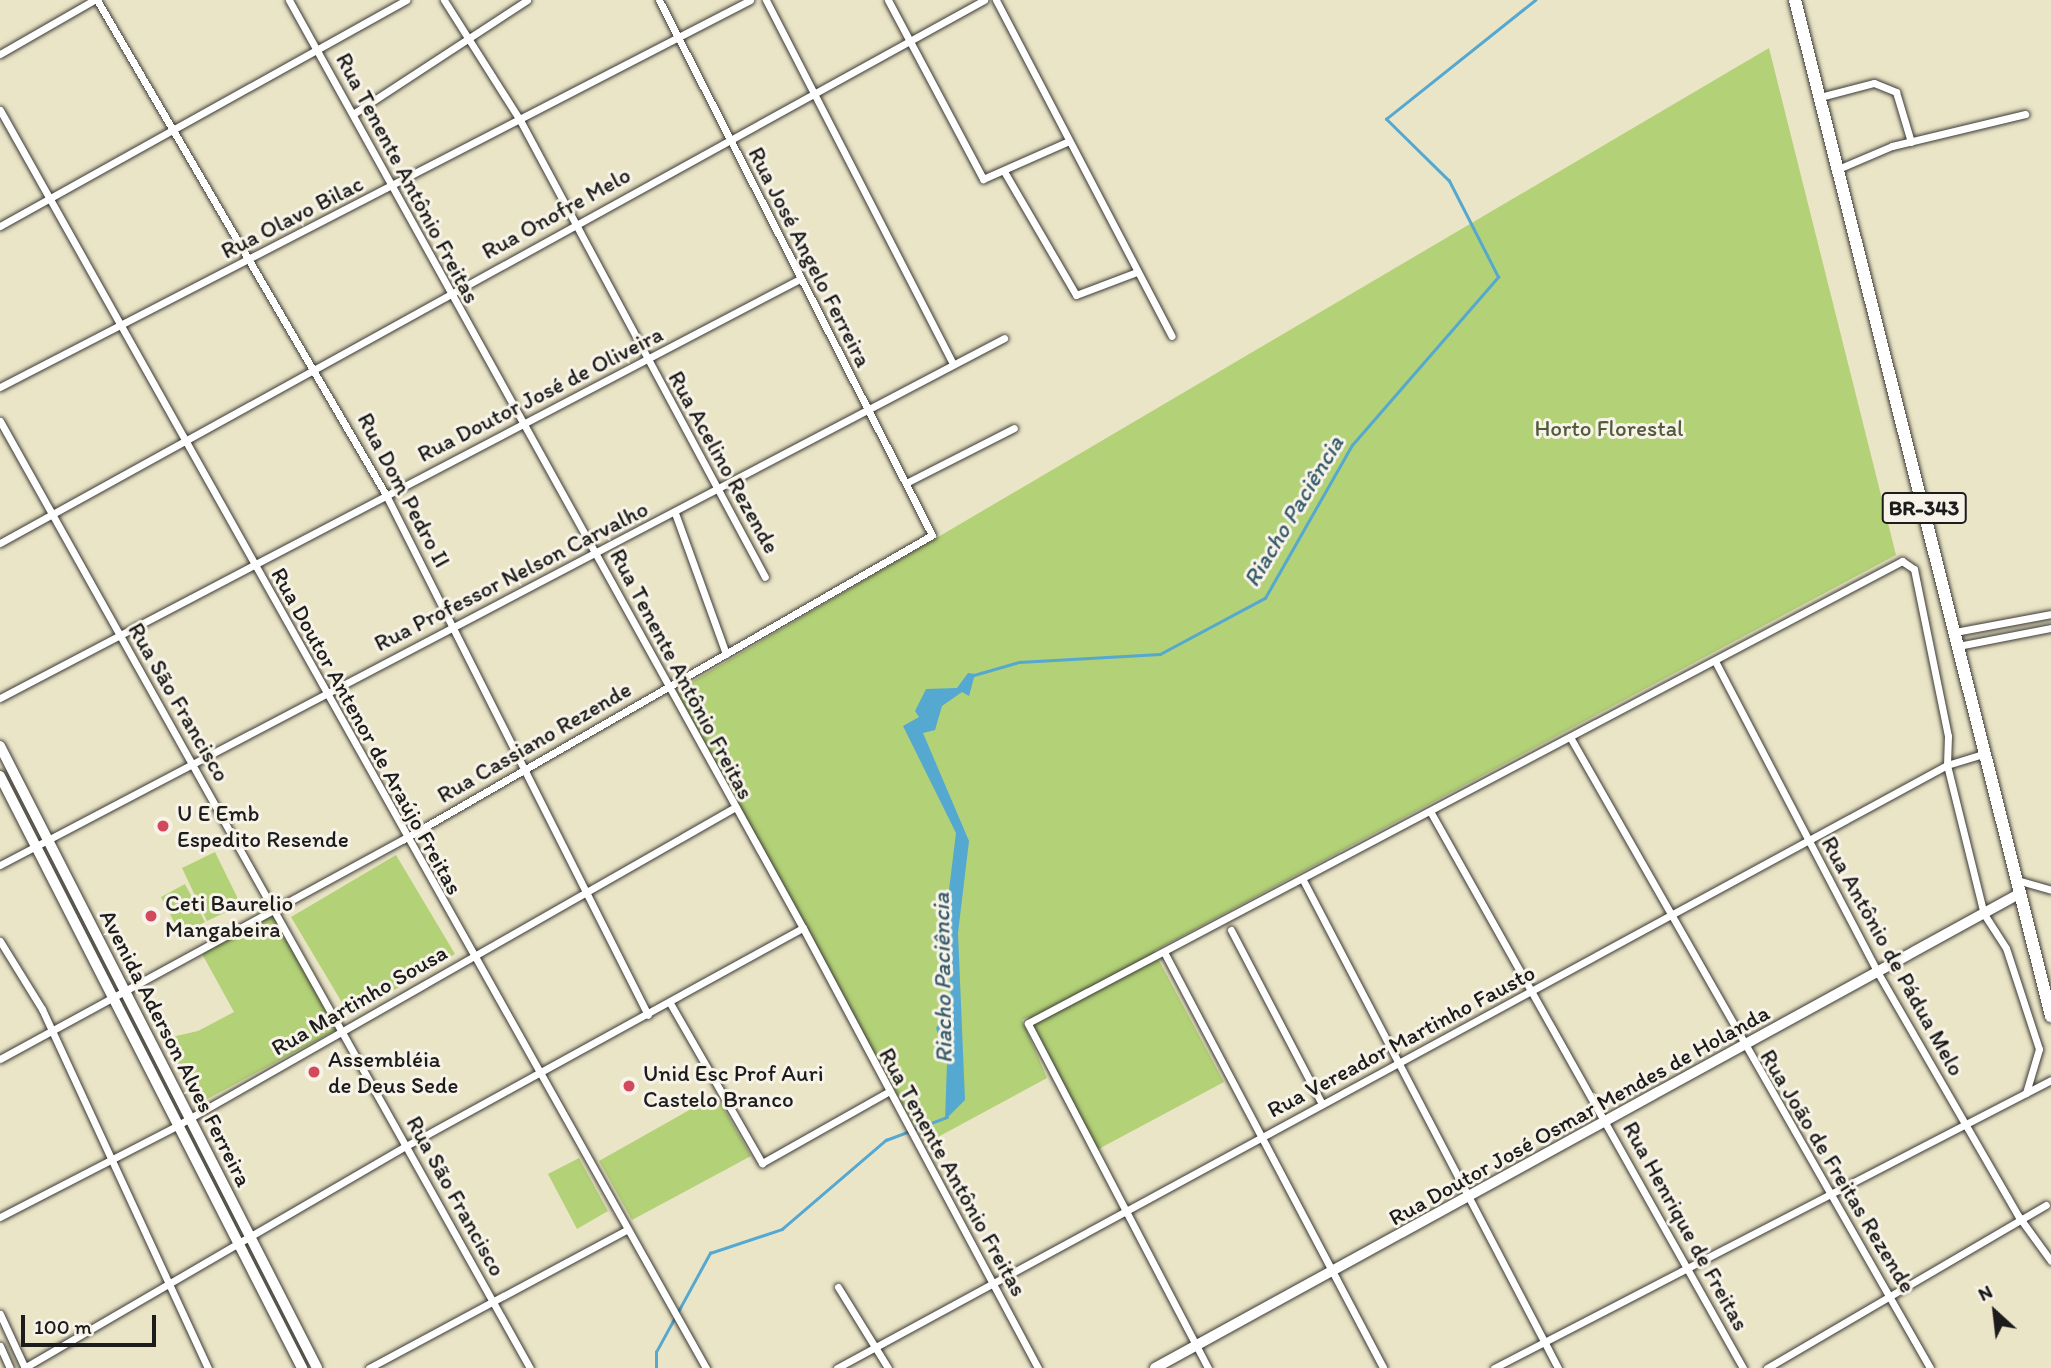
<!DOCTYPE html>
<html>
<head>
<meta charset="utf-8">
<style>
	body { margin:0 }
	#map { position:relative; width:2051px; height:1368px; overflow:hidden; background:#ebe5c7; font-family:Itim,sans-serif }
	div>[style] { position:absolute }
	.green>* { inset:0; background:#b3d177 }
	.water>* { inset:0; background:#55a8d0 }
	.stream>* { height:2.5px; margin:-1.25px; padding:0 1.25px; transform-origin:1.25px; border-radius:1.25px; background:#55a8d0 }
	.roads { filter:drop-shadow(0 0 2px #3b3a36) drop-shadow(0 0 2px #3b3a36) }
	.street>* { height:7px; margin:-3.5px; padding:0 3.5px; transform-origin:3.5px; border-radius:3.5px; background:#fff }
	.secondary>* { height:10px; margin:-5px; padding:0 5px; transform-origin:5px; border-radius:5px; background:#fff }
	.primary>* { height:10px; margin:-5px; padding:0 5px; transform-origin:5px; border-radius:5px; background:#fff }
	.highway>* { height:12px; margin:-6px; padding:0 6px; transform-origin:6px; border-radius:6px; background:#fff }
	.dots>* { width:19px; height:19px; translate:-50% -50%; box-sizing:border-box; border:4px solid #f7f3e8; border-radius:50% }
	span { translate:-50% -50%; white-space:nowrap; text-align:center; line-height:1.15; -webkit-text-stroke:6px #f7f3e8; paint-order:stroke }
	.shield-label span { padding:2px 5px; background:#f7f3e8; border:2px solid; border-radius:5px; -webkit-text-stroke-width:0 }
	.shield-label { font-size:21px; color:#1c1c1c; font-weight:700 }
	.street-label { font-size:23px; color:#1c1c1c }
	.park-label { font-size:23px; color:#515b3c }
	.poi-label { font-size:23px; color:#1c1c1c }
	.left { translate:0 -50%; text-align:left }
	.water-label { font-size:24px; color:#365b6d; font-style:italic }
	.north { position:absolute; left:1960px; top:1277px; width:70px; height:70px; -webkit-text-stroke:5px #f7f3e8; paint-order:stroke; rotate:333deg; font-size:19px; font-weight:700; line-height:28px; text-align:center; color:#1c1c1c }
	.north::after { content:''; display:block; margin:auto; width:24px; height:32px; background:#1c1c1c; clip-path:polygon(50% 0,100% 100%,50% 72%,0 100%) }
	.scale { position:absolute; left:21px; top:1315px; width:135px; height:32px; box-sizing:border-box; border:4px solid #1c1c1c; border-top:0; padding-left:9px; font-size:21px; line-height:24px; white-space:nowrap; color:#1c1c1c; -webkit-text-stroke:5px #f7f3e8; paint-order:stroke }
</style>
</head>
<body>
<div id="map">
	<div class="green">
		<i style="clip-path:polygon(1769px 48px,1896px 555px,1154px 951px,1224px 1082px,1093px 1152px,1028px 1017px,1022px 1020px,1047px 1078px,925px 1144px,673px 693px)"></i>
		<i style="clip-path:polygon(215px 852px,241px 905px,207px 921px,182px 868px)"></i>
		<i style="clip-path:polygon(396px 855px,455px 954px,350px 1016px,291px 917px)"></i>
		<i style="clip-path:polygon(185px 884px,205px 922px,181px 935px,161px 897px)"></i>
		<i style="clip-path:polygon(277px 911px,340px 1028px,198px 1104px,163px 1039px,198px 1031px,234px 1012px,201px 952px)"></i>
		<i style="clip-path:polygon(716px 1095px,751px 1156px,632px 1220px,599px 1161px)"></i>
		<i style="clip-path:polygon(579px 1158px,608px 1211px,577px 1229px,548px 1174px)"></i>
	</div>
	<div class="water">
		<i style="clip-path:polygon(968px 673px,975px 674px,969px 696px,962px 692px,942px 706px,935px 730px,923px 733px,969px 841px,958px 933px,965px 1100px,945px 1120px,947px 1063px,936px 1028px,951px 1008px,947px 906px,956px 833px,903px 726px,919px 717px,915px 711px,926px 689px,957px 688px)"></i>
	</div>
	<div class="stream">
		<i style="left:974px;top:675px;width:47px;rotate:-16.1deg"></i>
		<i style="left:1019px;top:662px;width:141px;rotate:-3.2deg"></i>
		<i style="left:1160px;top:654px;width:119px;rotate:-28.1deg"></i>
		<i style="left:1265px;top:598px;width:176px;rotate:-60.4deg"></i>
		<i style="left:1352px;top:445px;width:223px;rotate:-49deg"></i>
		<i style="left:1498px;top:277px;width:108px;rotate:-117deg"></i>
		<i style="left:1449px;top:181px;width:88px;rotate:-135.5deg"></i>
		<i style="left:1386px;top:119px;width:191px;rotate:-38.6deg"></i>
		<i style="left:656px;top:1368px;width:16px;rotate:-90deg"></i>
		<i style="left:656px;top:1352px;width:113px;rotate:-61.4deg"></i>
		<i style="left:710px;top:1253px;width:76px;rotate:-18.4deg"></i>
		<i style="left:782px;top:1229px;width:137px;rotate:-40.6deg"></i>
		<i style="left:886px;top:1140px;width:65px;rotate:-20.7deg"></i>
	</div>
	<div class="roads">
		<div class="street">
			<i style="left:97px;top:0;width:573px;rotate:59.72deg"></i>
			<i style="left:386px;top:495px;width:582px;rotate:63.26deg"></i>
			<i style="left:289px;top:0;width:1061px;rotate:61.02deg"></i>
			<i style="left:803px;top:928px;width:499px;rotate:61.9deg"></i>
			<i style="left:444px;top:0;width:144px;rotate:57.7deg"></i>
			<i style="left:521px;top:122px;width:516px;rotate:61.8deg"></i>
			<i style="left:766px;top:0;width:409px;rotate:62.8deg"></i>
			<i style="left:888px;top:0;width:203px;rotate:62deg"></i>
			<i style="left:983px;top:179px;width:94px;rotate:-23.8deg"></i>
			<i style="left:996px;top:0;width:379px;rotate:62.4deg"></i>
			<i style="left:0;top:54px;width:108px;rotate:-29.9deg"></i>
			<i style="left:1820px;top:97px;width:56px;rotate:-14.5deg"></i>
			<i style="left:1874px;top:83px;width:24px;rotate:22deg"></i>
			<i style="left:1896px;top:92px;width:52px;rotate:73.3deg"></i>
			<i style="left:0;top:110px;width:1443px;rotate:60.7deg"></i>
			<i style="left:353px;top:114px;width:208px;rotate:-33.2deg"></i>
			<i style="left:1838px;top:169px;width:59px;rotate:-23.1deg"></i>
			<i style="left:1892px;top:146px;width:137px;rotate:-13.5deg"></i>
			<i style="left:1005px;top:173px;width:141px;rotate:59.8deg"></i>
			<i style="left:1076px;top:295px;width:65px;rotate:-20.7deg"></i>
			<i style="left:0;top:226px;width:465px;rotate:-29.1deg"></i>
			<i style="left:0;top:387px;width:844px;rotate:-27.29deg"></i>
			<i style="left:0;top:421px;width:1085px;rotate:60.77deg"></i>
			<i style="left:906px;top:483px;width:121px;rotate:-27deg"></i>
			<i style="left:675px;top:513px;width:150px;rotate:70.1deg"></i>
			<i style="left:0;top:543px;width:1124px;rotate:-28.89deg"></i>
			<i style="left:1955px;top:632px;width:98px;rotate:-10.6deg"></i>
			<i style="left:1958px;top:646px;width:95px;rotate:-11deg"></i>
			<i style="left:1715px;top:661px;width:352px;rotate:62.4deg"></i>
			<i style="left:1878px;top:973px;width:282px;rotate:60deg"></i>
			<i style="left:2019px;top:1217px;width:54px;rotate:54deg"></i>
			<i style="left:0;top:698px;width:901px;rotate:-27.65deg"></i>
			<i style="left:1570px;top:737px;width:726px;rotate:60.29deg"></i>
			<i style="left:1430px;top:811px;width:639px;rotate:60.67deg"></i>
			<i style="left:0;top:865px;width:1134px;rotate:-27.69deg"></i>
			<i style="left:1303px;top:880px;width:551px;rotate:62.41deg"></i>
			<i style="left:2017px;top:880px;width:35px;rotate:16deg"></i>
			<i style="left:1231px;top:930px;width:196px;rotate:62.4deg"></i>
			<i style="left:0;top:941px;width:80px;rotate:58.3deg"></i>
			<i style="left:42px;top:1009px;width:396px;rotate:65.2deg"></i>
			<i style="left:1164px;top:952px;width:470px;rotate:62.2deg"></i>
			<i style="left:670px;top:1003px;width:185px;rotate:60.1deg"></i>
			<i style="left:762px;top:1163px;width:142px;rotate:-29.4deg"></i>
			<i style="left:0;top:1059px;width:460px;rotate:-28.6deg"></i>
			<i style="left:404px;top:839px;width:609px;rotate:-29.93deg"></i>
			<i style="left:932px;top:535px;width:601px;rotate:-117.03deg"></i>
			<i style="left:0;top:1217px;width:200px;rotate:-27.3deg"></i>
			<i style="left:178px;top:1125px;width:638px;rotate:-29.7deg"></i>
			<i style="left:838px;top:1287px;width:95px;rotate:58.3deg"></i>
			<i style="left:0;top:1314px;width:60px;rotate:65.2deg"></i>
			<i style="left:0;top:1346px;width:24px;rotate:66deg"></i>
			<i style="left:24px;top:1368px;width:442px;rotate:-30.2deg"></i>
			<i style="left:406px;top:1146px;width:453px;rotate:-28.8deg"></i>
			<i style="left:369px;top:1368px;width:292px;rotate:-28.2deg"></i>
			<i style="left:837px;top:1368px;width:1263px;rotate:-28.51deg"></i>
			<i style="left:1947px;top:765px;width:39px;rotate:-17deg"></i>
			<i style="left:1208px;top:1368px;width:389px;rotate:-117.6deg"></i>
			<i style="left:1028px;top:1023px;width:989px;rotate:-27.86deg"></i>
			<i style="left:1902px;top:561px;width:14px;rotate:34deg"></i>
			<i style="left:1914px;top:569px;width:170px;rotate:78.5deg"></i>
			<i style="left:1948px;top:736px;width:29px;rotate:92deg"></i>
			<i style="left:1947px;top:765px;width:154px;rotate:76.1deg"></i>
			<i style="left:1984px;top:914px;width:40px;rotate:57.1deg"></i>
			<i style="left:2006px;top:948px;width:106px;rotate:71.9deg"></i>
			<i style="left:2039px;top:1049px;width:46px;rotate:106.5deg"></i>
			<i style="left:1494px;top:1368px;width:627px;rotate:-27.34deg"></i>
			<i style="left:1767px;top:1368px;width:323px;rotate:-30.3deg"></i>
		</div>
		<div class="secondary">
			<i style="left:1155px;top:1368px;width:985px;rotate:-28.75deg"></i>
		</div>
		<div class="primary">
			<i style="left:0;top:746px;width:698px;rotate:62.99deg"></i>
			<i style="left:0;top:776px;width:665px;rotate:62.97deg"></i>
		</div>
		<div class="highway">
			<i style="left:1795px;top:0;width:1048px;rotate:75.86deg"></i>
		</div>
	</div>
	<div class="dots">
		<i style="left:163px;top:826px;background:#d1495b"></i>
		<i style="left:151px;top:916px;background:#d1495b"></i>
		<i style="left:314px;top:1072px;background:#d1495b"></i>
		<i style="left:629px;top:1086px;background:#d1495b"></i>
	</div>
	<div class="shield-label">
		<span style="left:1924px;top:508px">BR-343</span>
	</div>
	<div class="street-label">
		<span style="left:408px;top:178px;rotate:62deg">Rua Tenente Antônio Freitas</span>
		<span style="left:556px;top:213px;rotate:-29deg">Rua Onofre Melo</span>
		<span style="left:292px;top:217px;rotate:-27deg">Rua Olavo Bilac</span>
		<span style="left:810px;top:257px;rotate:63deg">Rua José Angelo Ferreira</span>
		<span style="left:540px;top:394px;rotate:-27deg">Rua Doutor José de Oliveira</span>
		<span style="left:724px;top:462px;rotate:61deg">Rua Acelino Rezende</span>
		<span style="left:404px;top:490px;rotate:62deg">Rua Dom Pedro II</span>
		<span style="left:511px;top:576px;rotate:-27deg">Rua Professor Nelson Carvalho</span>
		<span style="left:682px;top:674px;rotate:62deg">Rua Tenente Antônio Freitas</span>
		<span style="left:179px;top:702px;rotate:60deg">Rua São Francisco</span>
		<span style="left:367px;top:731px;rotate:61deg">Rua Doutor Antenor de Araújo Freitas</span>
		<span style="left:534px;top:742px;rotate:-30deg">Rua Cassiano Rezende</span>
		<span style="left:1893px;top:956px;rotate:61deg">Rua Antônio de Pádua Melo</span>
		<span style="left:359px;top:1000px;rotate:-30deg">Rua Martinho Sousa</span>
		<span style="left:1401px;top:1041px;rotate:-28deg">Rua Vereador Martinho Fausto</span>
		<span style="left:176px;top:1048px;rotate:63deg">Avenida Aderson Alves Ferreira</span>
		<span style="left:1579px;top:1115px;rotate:-29deg">Rua Doutor José Osmar Mendes de Holanda</span>
		<span style="left:1838px;top:1171px;rotate:59deg">Rua João de Freitas Rezende</span>
		<span style="left:953px;top:1172px;rotate:61deg">Rua Tenente Antônio Freitas</span>
		<span style="left:456px;top:1196px;rotate:61deg">Rua São Francisco</span>
		<span style="left:1686px;top:1226px;rotate:61deg">Rua Henrique de Freitas</span>
	</div>
	<div class="park-label">
		<span style="left:1609px;top:428px">Horto Florestal</span>
	</div>
	<div class="poi-label">
		<span class="left" style="left:177px;top:826px">U E Emb<br>Espedito Resende</span>
		<span class="left" style="left:165px;top:916px">Ceti Baurelio<br>Mangabeira</span>
		<span class="left" style="left:328px;top:1072px">Assembléia<br>de Deus Sede</span>
		<span class="left" style="left:643px;top:1086px">Unid Esc Prof Auri<br>Castelo Branco</span>
	</div>
	<div class="water-label">
		<span style="left:1293px;top:511px;rotate:-59deg">Riacho Paciência</span>
		<span style="left:942px;top:978px;rotate:-91deg">Riacho Paciência</span>
	</div>
	<div class="north">N</div>
	<div class="scale">100 m</div>
</div>
</body>
</html>
